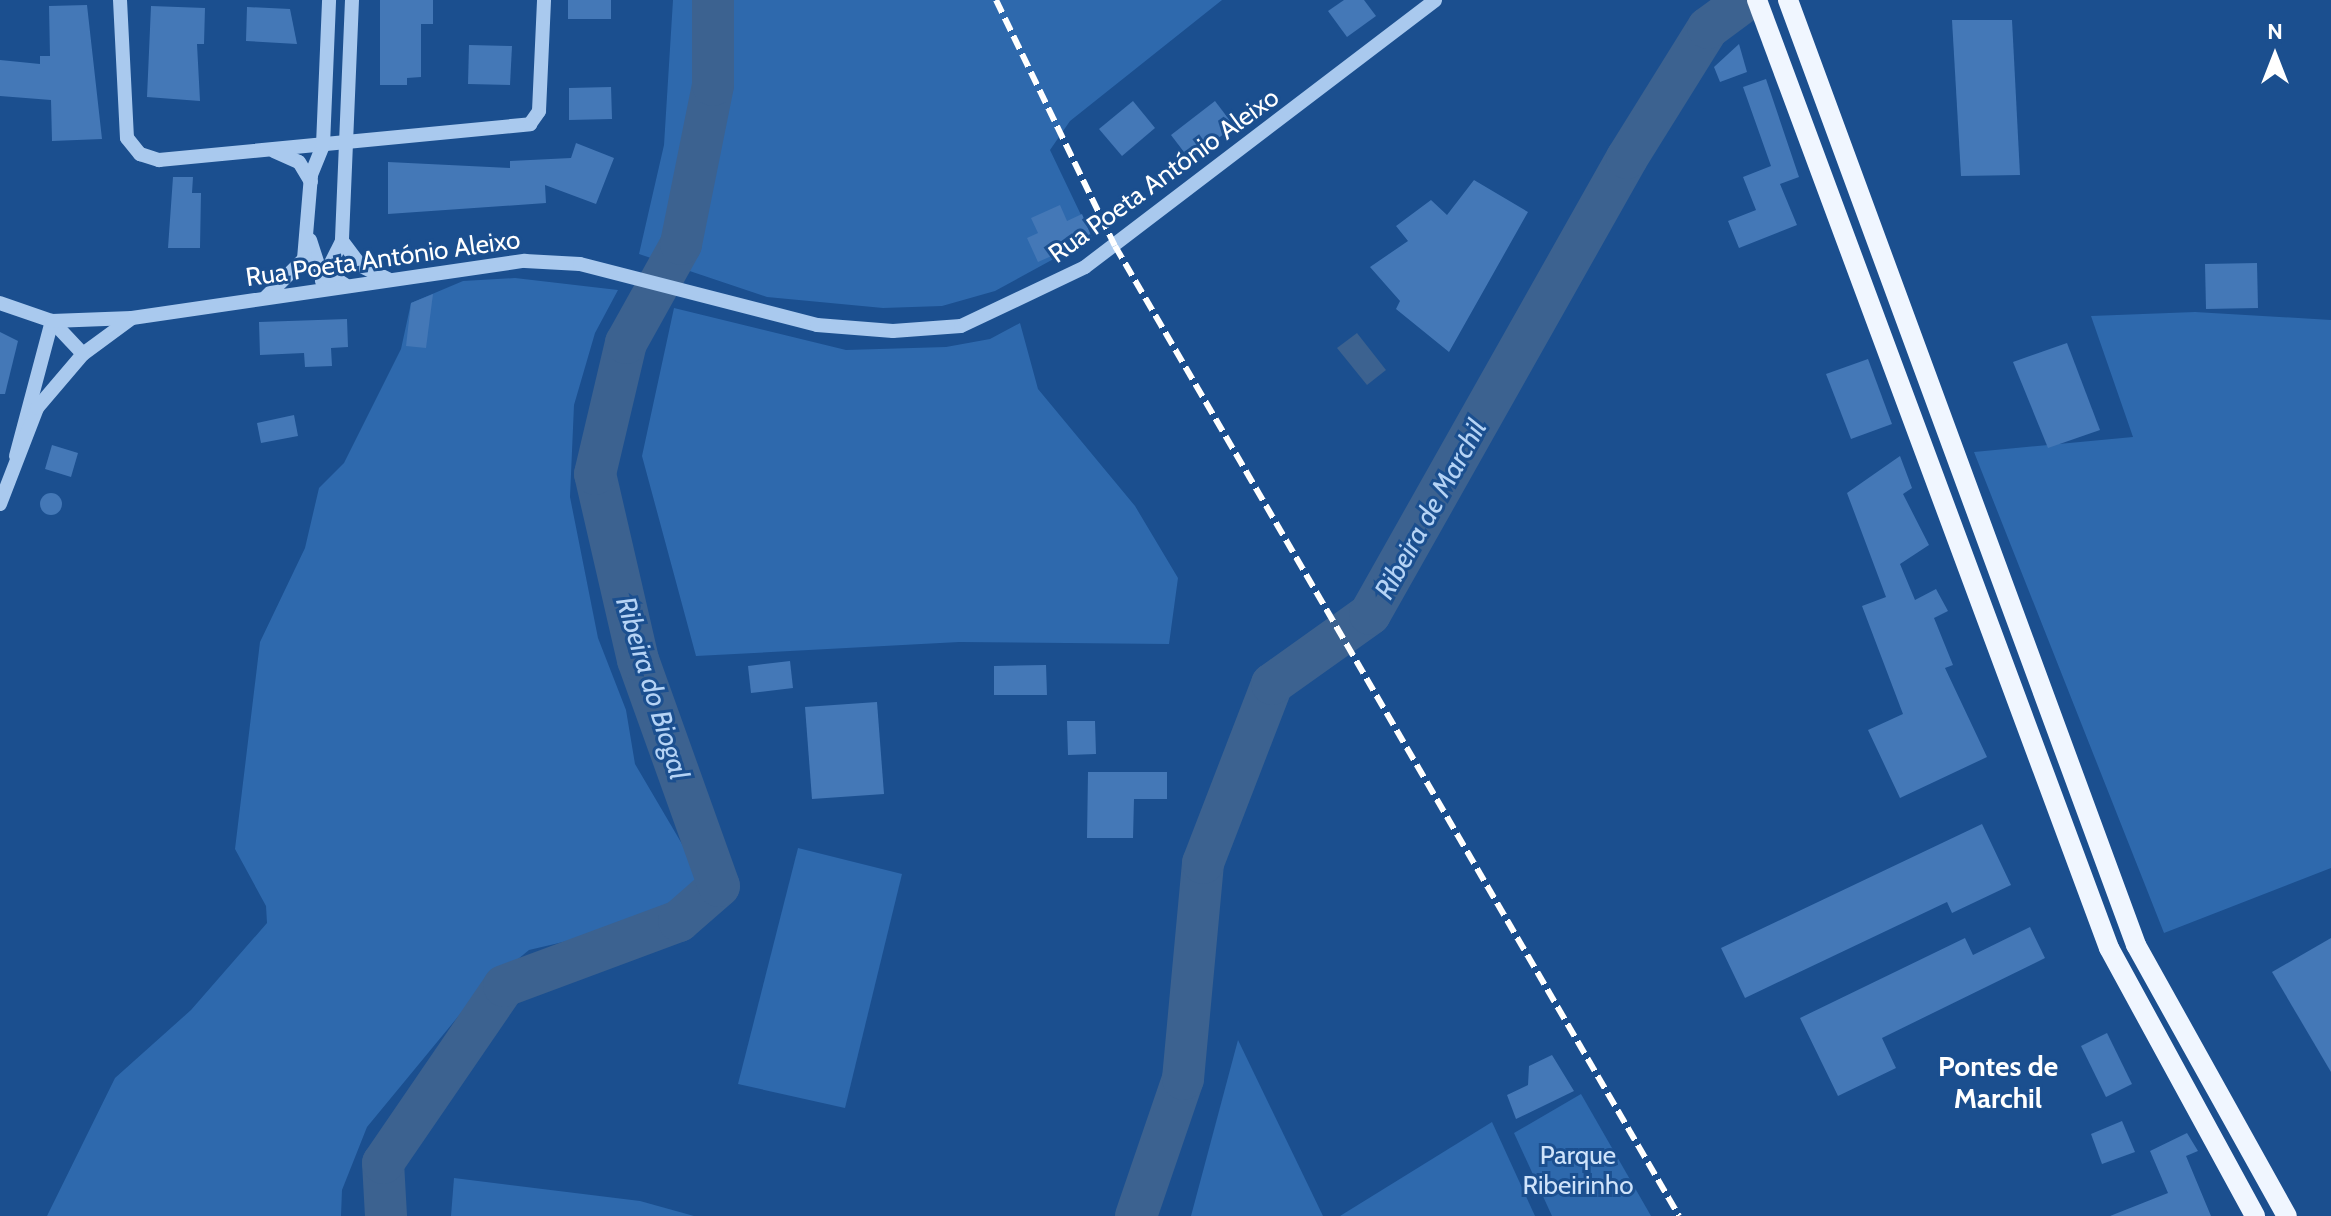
<!DOCTYPE html>
<html>
<head>
<meta charset="utf-8">
<style>
	body { margin:0 }
	#map { position:relative; width:2331px; height:1216px; overflow:hidden; background:#1b4f8f; font-family:Cabin,sans-serif }
	div>[style] { position:absolute }
	.green>* { inset:0; background:#2e69ad }
	.water>* { inset:0; background:#3c6290 }
	.river>* { height:42px; margin:-21px; padding:0 21px; transform-origin:21px; border-radius:21px; background:#3c6290 }
	.building>* { inset:0; background:#4478b7 }
	.round { border-radius:50% }
	.minor>* { height:14px; margin:-7px; padding:0 7px; transform-origin:7px; border-radius:7px; background:#a9c9ee }
	.major>* { height:20px; margin:-10px; padding:0 10px; transform-origin:10px; border-radius:10px; background:#f0f6ff }
	.rail>* { height:6px; margin-top:-3px; transform-origin:0; background:repeating-linear-gradient(90deg,#fff 0 14px,transparent 0 20px) }
	span { translate:-50% -50%; white-space:nowrap; text-align:center; line-height:1.15; -webkit-text-stroke:6px #1b4f8f; paint-order:stroke }
	.street-label { font-size:26px; color:#fff }
	.park-label { font-size:26px; color:#cfe3fa }
	.water-label { font-size:28px; color:#b5d3f5; font-style:italic }
	.neighbourhood-label { font-size:28px; color:#fff; font-weight:700 }
	.north { position:absolute; left:2235px; top:16px; width:80px; height:80px; -webkit-text-stroke:6px #1b4f8f; paint-order:stroke; rotate:0deg; font-size:22px; font-weight:700; line-height:32px; text-align:center; color:#fff }
	.north::after { content:''; display:block; margin:auto; width:28px; height:36px; background:#fff; clip-path:polygon(50% 0,100% 100%,50% 72%,0 100%) }
</style>
</head>
<body>
<div id="map">
	<div class="green">
		<i style="clip-path:polygon(673px 0,1222px 0,1070px 121px,1050px 150px,1092px 238px,995px 291px,942px 306px,883px 308px,767px 297px,639px 254px,664px 145px)"></i>
		<i style="clip-path:polygon(515px 278px,618px 290px,595px 333px,574px 405px,570px 497px,598px 638px,626px 710px,635px 764px,702px 878px,690px 895px,627px 927px,529px 950px,480px 990px,367px 1127px,342px 1190px,341px 1216px,47px 1216px,115px 1078px,191px 1010px,267px 923px,266px 906px,235px 849px,260px 642px,305px 548px,319px 488px,344px 463px,401px 349px,411px 303px,463px 281px)"></i>
		<i style="clip-path:polygon(674px 308px,846px 350px,946px 347px,990px 339px,1020px 323px,1038px 389px,1135px 506px,1178px 578px,1169px 644px,959px 642px,696px 656px,642px 456px)"></i>
		<i style="clip-path:polygon(2195px 312px,2331px 320px,2331px 868px,2164px 933px,1974px 452px,2133px 437px,2091px 316px)"></i>
		<i style="clip-path:polygon(798px 848px,902px 874px,845px 1108px,738px 1084px)"></i>
		<i style="clip-path:polygon(1238px 1040px,1323px 1216px,1191px 1216px)"></i>
		<i style="clip-path:polygon(1581px 1094px,1651px 1216px,1552px 1216px,1514px 1133px)"></i>
		<i style="clip-path:polygon(1492px 1122px,1535px 1216px,1340px 1216px)"></i>
		<i style="clip-path:polygon(454px 1178px,640px 1201px,694px 1216px,451px 1216px)"></i>
	</div>
	<div class="water">
		<i style="clip-path:polygon(1357px 333px,1386px 370px,1367px 385px,1337px 348px)"></i>
	</div>
	<div class="river">
		<i style="left:386px;top:1216px;width:53px;rotate:-93.2deg"></i>
		<i style="left:383px;top:1163px;width:214px;rotate:-55.6deg"></i>
		<i style="left:504px;top:986px;width:187px;rotate:-20.4deg"></i>
		<i style="left:679px;top:921px;width:53px;rotate:-41.2deg"></i>
		<i style="left:719px;top:886px;width:240px;rotate:-109.7deg"></i>
		<i style="left:638px;top:660px;width:191px;rotate:-103deg"></i>
		<i style="left:595px;top:474px;width:135px;rotate:-76.7deg"></i>
		<i style="left:626px;top:343px;width:113px;rotate:-60.9deg"></i>
		<i style="left:681px;top:244px;width:162px;rotate:-78.6deg"></i>
		<i style="left:713px;top:85px;width:85px;rotate:-90deg"></i>
		<i style="left:1136px;top:1216px;width:145px;rotate:-71.1deg"></i>
		<i style="left:1183px;top:1079px;width:217px;rotate:-84.7deg"></i>
		<i style="left:1203px;top:863px;width:192px;rotate:-68.9deg"></i>
		<i style="left:1272px;top:684px;width:120px;rotate:-35.5deg"></i>
		<i style="left:1370px;top:614px;width:523px;rotate:-60.59deg"></i>
		<i style="left:1627px;top:158px;width:153px;rotate:-58.1deg"></i>
		<i style="left:1708px;top:28px;width:47px;rotate:-36.4deg"></i>
	</div>
	<div class="building">
		<i style="clip-path:polygon(380px 0,433px 0,433px 24px,421px 24px,421px 77px,407px 78px,407px 85px,380px 85px)"></i>
		<i style="clip-path:polygon(568px 0,611px 0,611px 19px,568px 19px)"></i>
		<i style="clip-path:polygon(1344px 0,1364px 0,1376px 16px,1347px 37px,1328px 11px)"></i>
		<i style="clip-path:polygon(87px 5px,102px 139px,52px 141px,51px 100px,0 96px,0 60px,40px 64px,40px 56px,50px 56px,49px 6px)"></i>
		<i style="clip-path:polygon(151px 6px,205px 8px,204px 44px,197px 44px,200px 101px,147px 97px)"></i>
		<i style="clip-path:polygon(247px 7px,290px 9px,297px 44px,246px 41px)"></i>
		<i style="clip-path:polygon(1952px 20px,2012px 20px,2020px 175px,1961px 176px)"></i>
		<i style="clip-path:polygon(1739px 44px,1747px 72px,1720px 82px,1714px 67px)"></i>
		<i style="clip-path:polygon(469px 45px,512px 46px,510px 85px,468px 84px)"></i>
		<i style="clip-path:polygon(1766px 79px,1799px 177px,1780px 184px,1797px 225px,1739px 248px,1728px 221px,1756px 210px,1743px 177px,1771px 166px,1743px 87px)"></i>
		<i style="clip-path:polygon(611px 87px,612px 119px,569px 120px,569px 88px)"></i>
		<i style="clip-path:polygon(1133px 101px,1155px 128px,1122px 156px,1099px 129px)"></i>
		<i style="clip-path:polygon(1215px 101px,1234px 126px,1190px 160px,1171px 135px)"></i>
		<i style="clip-path:polygon(576px 143px,614px 158px,596px 204px,545px 185px,546px 203px,388px 214px,388px 162px,510px 168px,510px 161px,571px 158px)"></i>
		<i style="clip-path:polygon(173px 177px,193px 177px,192px 193px,201px 193px,200px 248px,168px 248px)"></i>
		<i style="clip-path:polygon(1474px 180px,1528px 212px,1449px 352px,1396px 309px,1400px 301px,1370px 267px,1408px 241px,1396px 226px,1431px 200px,1447px 215px)"></i>
		<i style="clip-path:polygon(1060px 205px,1067px 221px,1082px 214px,1092px 238px,1038px 262px,1027px 238px,1038px 233px,1031px 218px)"></i>
		<i style="clip-path:polygon(2257px 263px,2258px 308px,2206px 309px,2205px 264px)"></i>
		<i style="clip-path:polygon(433px 294px,426px 348px,406px 346px,411px 303px)"></i>
		<i style="clip-path:polygon(347px 319px,348px 347px,331px 348px,332px 366px,305px 367px,304px 353px,260px 355px,259px 322px)"></i>
		<i style="clip-path:polygon(0 332px,18px 341px,5px 394px,0 394px)"></i>
		<i style="clip-path:polygon(2067px 343px,2100px 430px,2048px 448px,2013px 362px)"></i>
		<i style="clip-path:polygon(1868px 359px,1892px 424px,1851px 439px,1826px 374px)"></i>
		<i style="clip-path:polygon(294px 415px,298px 436px,261px 443px,257px 423px)"></i>
		<i style="clip-path:polygon(52px 445px,78px 453px,71px 477px,45px 469px)"></i>
		<i style="clip-path:polygon(1900px 456px,1912px 488px,1903px 494px,1929px 545px,1900px 564px,1915px 600px,1936px 589px,1948px 611px,1934px 618px,1953px 665px,1945px 668px,1987px 757px,1900px 798px,1868px 730px,1903px 714px,1862px 606px,1886px 597px,1847px 493px)"></i>
		<i class="round" style="left:40px;top:493px;width:22px;height:22px"></i>
		<i style="clip-path:polygon(790px 661px,793px 688px,751px 693px,748px 666px)"></i>
		<i style="clip-path:polygon(1046px 665px,1047px 695px,994px 695px,994px 666px)"></i>
		<i style="clip-path:polygon(877px 702px,884px 794px,812px 799px,805px 707px)"></i>
		<i style="clip-path:polygon(1067px 721px,1095px 721px,1096px 754px,1068px 755px)"></i>
		<i style="clip-path:polygon(1088px 772px,1167px 772px,1167px 799px,1134px 799px,1133px 838px,1087px 838px)"></i>
		<i style="clip-path:polygon(1982px 824px,2011px 885px,1952px 913px,1947px 902px,1745px 998px,1721px 948px)"></i>
		<i style="clip-path:polygon(2030px 927px,2045px 958px,1882px 1038px,1896px 1068px,1838px 1096px,1800px 1018px,1965px 938px,1973px 955px)"></i>
		<i style="clip-path:polygon(2331px 938px,2331px 1072px,2272px 972px)"></i>
		<i style="clip-path:polygon(2107px 1033px,2132px 1084px,2106px 1097px,2081px 1046px)"></i>
		<i style="clip-path:polygon(1552px 1055px,1574px 1091px,1516px 1119px,1507px 1095px,1528px 1085px,1529px 1066px)"></i>
		<i style="clip-path:polygon(2122px 1121px,2135px 1152px,2102px 1164px,2091px 1134px)"></i>
		<i style="clip-path:polygon(2187px 1133px,2198px 1151px,2186px 1156px,2211px 1216px,2110px 1216px,2168px 1193px,2150px 1151px)"></i>
	</div>
	<div class="minor">
		<i style="left:120px;top:0;width:138px;rotate:87.1deg"></i>
		<i style="left:127px;top:138px;width:21px;rotate:51deg"></i>
		<i style="left:140px;top:154px;width:20px;rotate:18deg"></i>
		<i style="left:159px;top:160px;width:373px;rotate:-5.5deg"></i>
		<i style="left:530px;top:124px;width:16px;rotate:-55deg"></i>
		<i style="left:539px;top:111px;width:111px;rotate:-87.4deg"></i>
		<i style="left:352px;top:0;width:241px;rotate:92.4deg"></i>
		<i style="left:342px;top:241px;width:31px;rotate:53deg"></i>
		<i style="left:361px;top:266px;width:30px;rotate:26deg"></i>
		<i style="left:274px;top:151px;width:27px;rotate:24deg"></i>
		<i style="left:299px;top:162px;width:23px;rotate:59deg"></i>
		<i style="left:310px;top:240px;width:29px;rotate:72deg"></i>
		<i style="left:319px;top:268px;width:31px;rotate:33deg"></i>
		<i style="left:322px;top:281px;width:45px;rotate:-63.4deg"></i>
		<i style="left:266px;top:297px;width:54px;rotate:-45deg"></i>
		<i style="left:304px;top:259px;width:84px;rotate:-85.2deg"></i>
		<i style="left:311px;top:175px;width:32px;rotate:-68deg"></i>
		<i style="left:323px;top:145px;width:145px;rotate:-87.6deg"></i>
		<i style="left:0;top:303px;width:55px;rotate:19.1deg"></i>
		<i style="left:52px;top:321px;width:45px;rotate:46.8deg"></i>
		<i style="left:16px;top:456px;width:140px;rotate:-75.1deg"></i>
		<i style="left:52px;top:321px;width:80px;rotate:-2.1deg"></i>
		<i style="left:132px;top:318px;width:397px;rotate:-8.3deg"></i>
		<i style="left:525px;top:261px;width:55px;rotate:3.1deg"></i>
		<i style="left:580px;top:264px;width:245px;rotate:14.4deg"></i>
		<i style="left:817px;top:325px;width:76px;rotate:4.5deg"></i>
		<i style="left:893px;top:331px;width:68px;rotate:-4.2deg"></i>
		<i style="left:961px;top:326px;width:137px;rotate:-25.4deg"></i>
		<i style="left:1085px;top:267px;width:440px;rotate:-37.3deg"></i>
		<i style="left:0;top:504px;width:103px;rotate:-68.9deg"></i>
		<i style="left:37px;top:408px;width:71px;rotate:-49.6deg"></i>
		<i style="left:83px;top:354px;width:61px;rotate:-36.3deg"></i>
	</div>
	<div class="major">
		<i style="left:1757px;top:0;width:1011px;rotate:69.63deg"></i>
		<i style="left:2109px;top:948px;width:305px;rotate:61.4deg"></i>
		<i style="left:1788px;top:0;width:1007px;rotate:69.78deg"></i>
		<i style="left:2136px;top:945px;width:310px;rotate:60.9deg"></i>
	</div>
	<div class="rail">
		<i style="left:996px;top:0;width:273px;rotate:64.2deg"></i>
		<i style="left:1115px;top:246px;width:1122px;rotate:59.82deg"></i>
	</div>
	<div class="street-label">
		<span style="left:1164px;top:176px;rotate:-36deg">Rua Poeta António Aleixo</span>
		<span style="left:383px;top:259px;rotate:-8deg">Rua Poeta António Aleixo</span>
	</div>
	<div class="park-label">
		<span style="left:1578px;top:1171px">Parque<br>Ribeirinho</span>
	</div>
	<div class="water-label">
		<span style="left:1430px;top:509px;rotate:-61deg">Ribeira de Marchil</span>
		<span style="left:653px;top:688px;rotate:73deg">Ribeira do Biogal</span>
	</div>
	<div class="neighbourhood-label">
		<span style="left:1998px;top:1082px">Pontes de<br>Marchil</span>
	</div>
	<div class="north">N</div>
</div>
</body>
</html>
